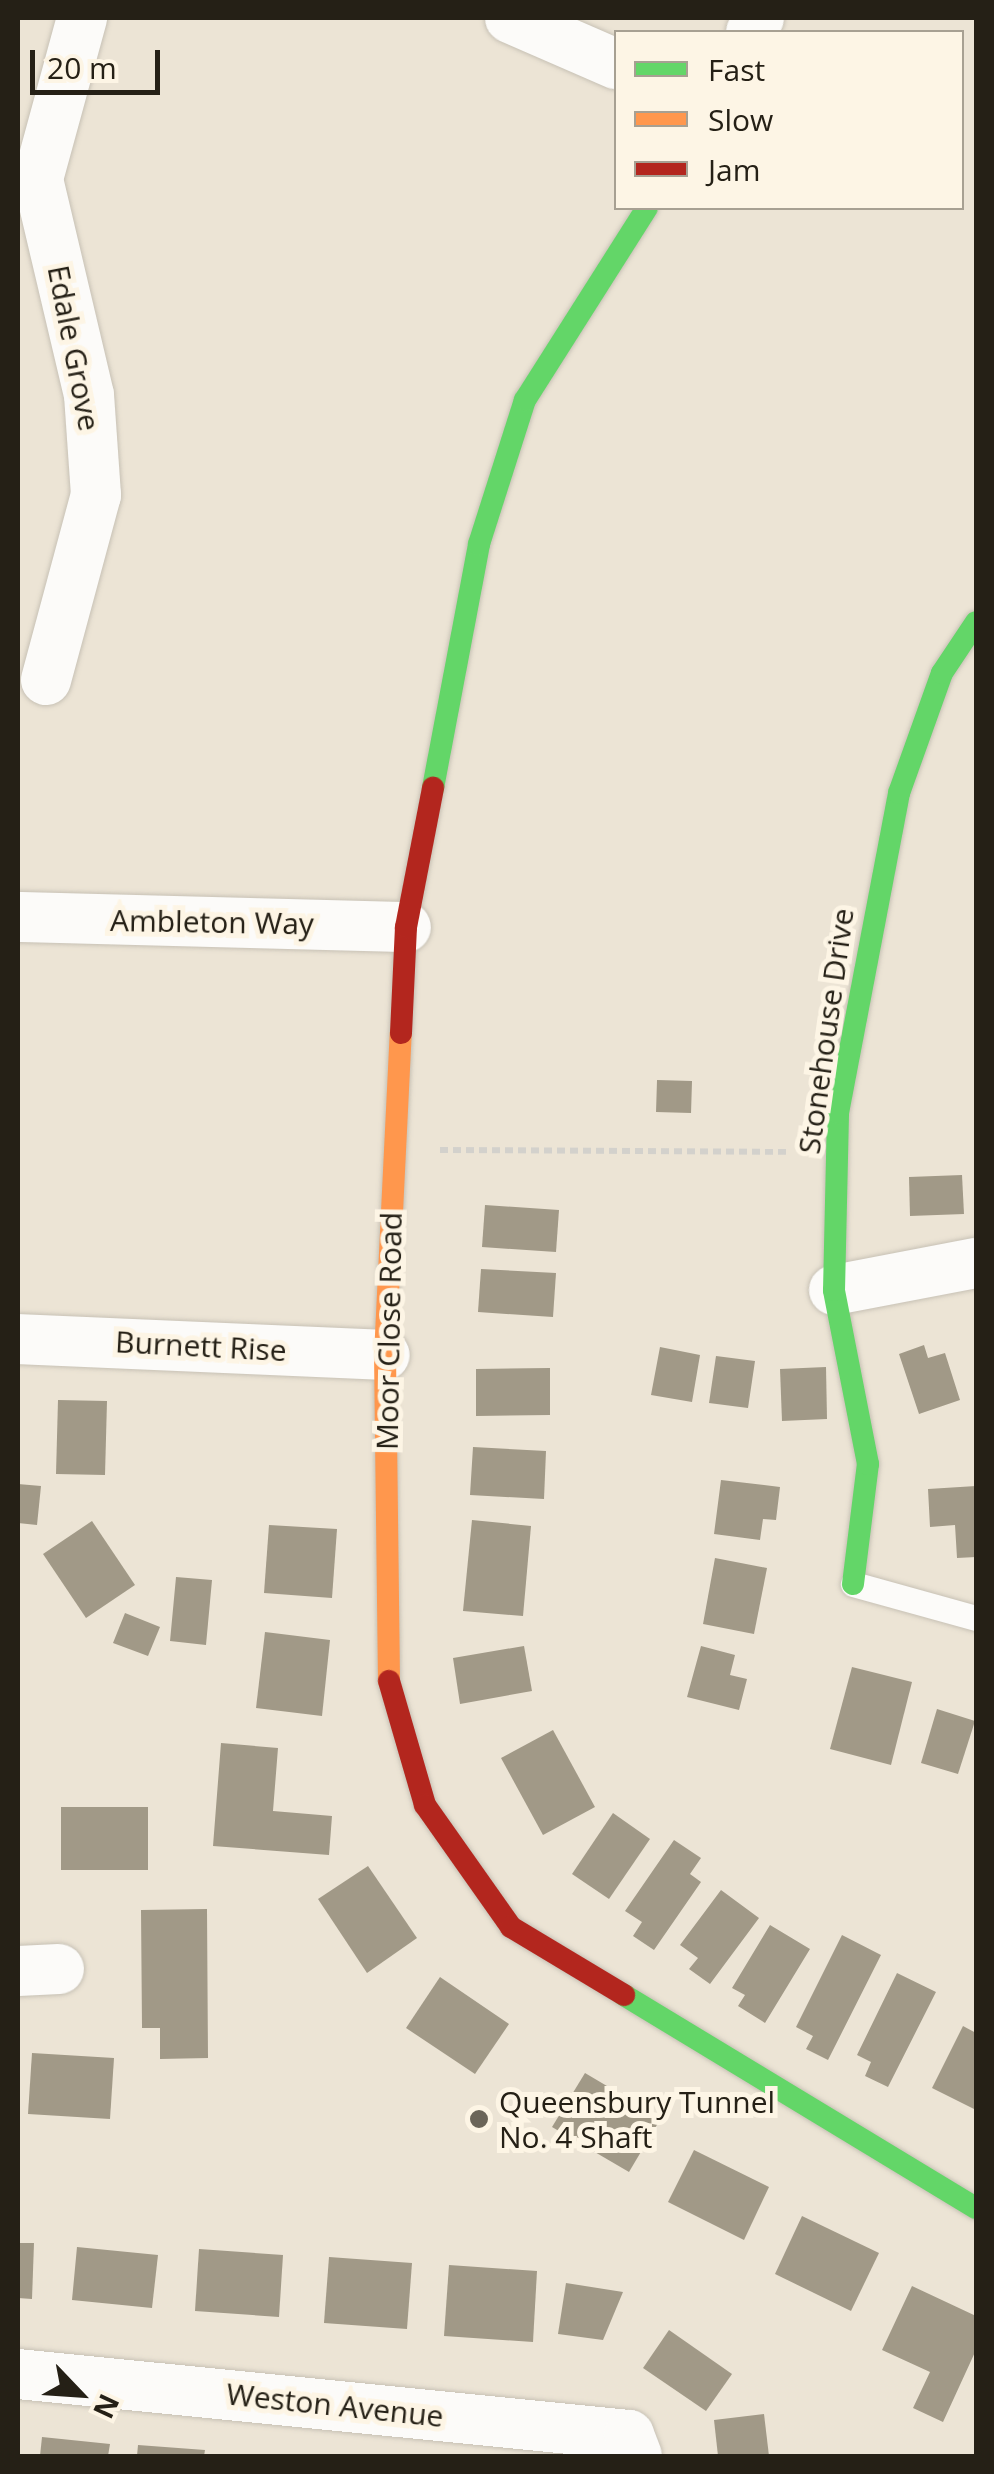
<!DOCTYPE html>
<html>
<head>
<meta charset="utf-8">
<style>
	body { margin:0 }
	#map { position:relative; width:994px; height:2474px; overflow:hidden; background:#ece4d5; font-family:"Open Sans",sans-serif }
	div>[style] { position:absolute }
	.building>* { inset:0; background:#a19987 }
	.path>* { height:6px; margin-top:-3px; transform-origin:0; background:repeating-linear-gradient(90deg,#d3d1cc 0 8px,transparent 0 13px) }
	.roads { filter:drop-shadow(0 0 2px #c7c1b5) drop-shadow(0 0 2px #c7c1b5) }
	.lane>* { height:25px; margin:-12.5px; padding:0 12.5px; transform-origin:12.5px; border-radius:12.5px; background:#fcfbf9 }
	.street>* { height:50px; margin:-25px; padding:0 25px; transform-origin:25px; border-radius:25px; background:#fcfbf9 }
	.fast>* { height:22px; margin:-11px; padding:0 11px; transform-origin:11px; border-radius:11px; background:#63d668 }
	.slow>* { height:22px; margin:-11px; padding:0 11px; transform-origin:11px; border-radius:11px; background:#ff974d }
	.jam>* { height:22px; margin:-11px; padding:0 11px; transform-origin:11px; border-radius:11px; background:#b3261e }
	.dots>* { width:28px; height:28px; translate:-50% -50%; box-sizing:border-box; border:5px solid #fdf5e5; border-radius:50% }
	span { translate:-50% -50%; white-space:nowrap; text-align:center; line-height:1.15; -webkit-text-stroke:10px #fdf5e5; paint-order:stroke }
	.street-label { font-size:30px; color:#252016 }
	.poi-label { font-size:30px; color:#252016 }
	.left { translate:0 -50%; text-align:left }
	.frame { position:absolute; inset:0; border:20px solid #252016; pointer-events:none }
	.legend { position:absolute; left:614px; top:30px; width:350px; height:180px; box-sizing:border-box; background:#fdf5e5; border:2px solid #a7a092; margin:0; padding:12px 18px; list-style:none; font-size:30px; color:#252016 }
	.legend li { display:flex; align-items:center; gap:20px; height:50px }
	.legend b { width:50px; border:2px solid #a7a092 }
	.north { position:absolute; left:30px; top:2344px; width:100px; height:100px; -webkit-text-stroke:8px #fdf5e5; paint-order:stroke; rotate:115deg; font-size:28px; font-weight:700; line-height:40px; text-align:center; color:#252016 }
	.north::after { content:''; display:block; margin:auto; width:35px; height:45px; background:#252016; clip-path:polygon(50% 0,100% 100%,50% 72%,0 100%) }
	.scale { position:absolute; left:30px; top:50px; width:130px; height:45px; box-sizing:border-box; border:5px solid #252016; border-top:0; padding-left:12px; font-size:30px; line-height:35px; white-space:nowrap; color:#252016; -webkit-text-stroke:8px #fdf5e5; paint-order:stroke }
</style>
</head>
<body>
<div id="map">
	<div class="building">
		<i style="clip-path:polygon(657px 1080px,692px 1081px,691px 1113px,656px 1112px)"></i>
		<i style="clip-path:polygon(962px 1175px,964px 1214px,910px 1216px,909px 1177px)"></i>
		<i style="clip-path:polygon(485px 1205px,559px 1210px,556px 1252px,482px 1247px)"></i>
		<i style="clip-path:polygon(481px 1269px,556px 1273px,553px 1317px,478px 1312px)"></i>
		<i style="clip-path:polygon(924px 1345px,928px 1358px,945px 1353px,960px 1400px,919px 1414px,899px 1354px)"></i>
		<i style="clip-path:polygon(660px 1347px,700px 1355px,692px 1402px,651px 1395px)"></i>
		<i style="clip-path:polygon(716px 1356px,755px 1361px,748px 1408px,709px 1403px)"></i>
		<i style="clip-path:polygon(826px 1367px,827px 1419px,782px 1421px,780px 1369px)"></i>
		<i style="clip-path:polygon(550px 1368px,550px 1415px,476px 1416px,476px 1369px)"></i>
		<i style="clip-path:polygon(58px 1400px,107px 1401px,105px 1475px,56px 1474px)"></i>
		<i style="clip-path:polygon(473px 1447px,546px 1451px,544px 1499px,470px 1495px)"></i>
		<i style="clip-path:polygon(721px 1480px,780px 1487px,776px 1520px,763px 1519px,760px 1540px,714px 1534px)"></i>
		<i style="clip-path:polygon(18px 1484px,41px 1486px,37px 1525px,18px 1523px)"></i>
		<i style="clip-path:polygon(976px 1486px,976px 1557px,957px 1558px,955px 1525px,930px 1527px,928px 1489px)"></i>
		<i style="clip-path:polygon(472px 1520px,531px 1526px,523px 1616px,463px 1611px)"></i>
		<i style="clip-path:polygon(92px 1521px,135px 1585px,86px 1618px,43px 1554px)"></i>
		<i style="clip-path:polygon(269px 1525px,337px 1529px,332px 1598px,264px 1593px)"></i>
		<i style="clip-path:polygon(715px 1558px,767px 1568px,754px 1634px,703px 1624px)"></i>
		<i style="clip-path:polygon(176px 1577px,212px 1580px,206px 1645px,170px 1641px)"></i>
		<i style="clip-path:polygon(125px 1613px,160px 1627px,148px 1656px,113px 1643px)"></i>
		<i style="clip-path:polygon(265px 1632px,330px 1640px,322px 1716px,256px 1708px)"></i>
		<i style="clip-path:polygon(524px 1646px,532px 1691px,460px 1704px,453px 1658px)"></i>
		<i style="clip-path:polygon(701px 1646px,735px 1655px,730px 1675px,747px 1679px,739px 1710px,687px 1697px)"></i>
		<i style="clip-path:polygon(852px 1667px,912px 1682px,891px 1765px,830px 1749px)"></i>
		<i style="clip-path:polygon(937px 1709px,975px 1721px,958px 1774px,921px 1763px)"></i>
		<i style="clip-path:polygon(553px 1730px,595px 1807px,543px 1835px,501px 1758px)"></i>
		<i style="clip-path:polygon(221px 1743px,278px 1748px,273px 1811px,332px 1816px,329px 1855px,213px 1846px)"></i>
		<i style="clip-path:polygon(61px 1807px,148px 1807px,148px 1870px,61px 1870px)"></i>
		<i style="clip-path:polygon(613px 1813px,650px 1839px,609px 1899px,572px 1874px)"></i>
		<i style="clip-path:polygon(674px 1840px,701px 1858px,690px 1874px,701px 1882px,654px 1950px,633px 1936px,642px 1922px,625px 1911px)"></i>
		<i style="clip-path:polygon(368px 1866px,417px 1938px,367px 1973px,318px 1899px)"></i>
		<i style="clip-path:polygon(721px 1890px,759px 1918px,710px 1984px,689px 1969px,698px 1958px,680px 1945px)"></i>
		<i style="clip-path:polygon(207px 1909px,208px 2058px,160px 2059px,160px 2028px,142px 2028px,141px 1910px)"></i>
		<i style="clip-path:polygon(770px 1925px,810px 1949px,765px 2023px,738px 2006px,745px 1995px,732px 1988px)"></i>
		<i style="clip-path:polygon(842px 1935px,881px 1955px,828px 2060px,806px 2049px,813px 2036px,796px 2027px)"></i>
		<i style="clip-path:polygon(897px 1973px,936px 1992px,888px 2087px,865px 2076px,871px 2062px,857px 2055px)"></i>
		<i style="clip-path:polygon(440px 1977px,509px 2024px,475px 2074px,406px 2028px)"></i>
		<i style="clip-path:polygon(963px 2026px,976px 2033px,976px 2110px,932px 2088px)"></i>
		<i style="clip-path:polygon(32px 2053px,114px 2058px,110px 2119px,28px 2114px)"></i>
		<i style="clip-path:polygon(585px 2073px,661px 2118px,629px 2172px,552px 2127px)"></i>
		<i style="clip-path:polygon(694px 2150px,769px 2187px,744px 2240px,668px 2202px)"></i>
		<i style="clip-path:polygon(802px 2216px,879px 2253px,851px 2311px,775px 2274px)"></i>
		<i style="clip-path:polygon(18px 2243px,34px 2243px,32px 2299px,18px 2298px)"></i>
		<i style="clip-path:polygon(77px 2247px,158px 2255px,152px 2308px,72px 2300px)"></i>
		<i style="clip-path:polygon(199px 2249px,283px 2255px,279px 2317px,195px 2311px)"></i>
		<i style="clip-path:polygon(329px 2257px,412px 2263px,407px 2329px,324px 2323px)"></i>
		<i style="clip-path:polygon(449px 2265px,537px 2271px,533px 2342px,444px 2336px)"></i>
		<i style="clip-path:polygon(566px 2283px,623px 2292px,603px 2340px,558px 2334px)"></i>
		<i style="clip-path:polygon(912px 2286px,976px 2316px,976px 2350px,943px 2422px,913px 2408px,930px 2372px,882px 2350px)"></i>
		<i style="clip-path:polygon(669px 2330px,732px 2374px,706px 2411px,643px 2368px)"></i>
		<i style="clip-path:polygon(764px 2414px,769px 2456px,718px 2456px,714px 2420px)"></i>
		<i style="clip-path:polygon(42px 2437px,110px 2444px,108px 2456px,40px 2456px)"></i>
		<i style="clip-path:polygon(138px 2445px,205px 2450px,204px 2456px,137px 2456px)"></i>
	</div>
	<div class="path">
		<i style="left:440px;top:1150px;width:348px;rotate:0.3deg"></i>
	</div>
	<div class="roads">
		<div class="lane">
			<i style="left:853px;top:1584px;width:128px;rotate:15.5deg"></i>
		</div>
		<div class="street">
			<i style="left:510px;top:18px;width:116px;rotate:23.5deg"></i>
			<i style="left:751px;top:32px;width:16px;rotate:-60deg"></i>
			<i style="left:46px;top:680px;width:192px;rotate:-74.9deg"></i>
			<i style="left:96px;top:495px;width:100px;rotate:-94deg"></i>
			<i style="left:89px;top:395px;width:222px;rotate:-103.3deg"></i>
			<i style="left:38px;top:179px;width:167px;rotate:-74.7deg"></i>
			<i style="left:18px;top:917px;width:388px;rotate:1.5deg"></i>
			<i style="left:834px;top:1290px;width:145px;rotate:-10.8deg"></i>
			<i style="left:18px;top:1339px;width:367px;rotate:2.5deg"></i>
			<i style="left:18px;top:1971px;width:41px;rotate:-2.8deg"></i>
			<i style="left:18px;top:2374px;width:614px;rotate:5.7deg"></i>
			<i style="left:629px;top:2435px;width:22px;rotate:69deg"></i>
		</div>
		<div class="fast">
			<i style="left:433px;top:788px;width:248px;rotate:-79.3deg"></i>
			<i style="left:479px;top:544px;width:151px;rotate:-72.3deg"></i>
			<i style="left:525px;top:400px;width:227px;rotate:-57.6deg"></i>
			<i style="left:853px;top:1584px;width:121px;rotate:-82.9deg"></i>
			<i style="left:868px;top:1464px;width:177px;rotate:-101.1deg"></i>
			<i style="left:834px;top:1290px;width:177px;rotate:-88.7deg"></i>
			<i style="left:838px;top:1113px;width:326px;rotate:-79.2deg"></i>
			<i style="left:899px;top:793px;width:127px;rotate:-70.3deg"></i>
			<i style="left:942px;top:673px;width:61px;rotate:-56.3deg"></i>
			<i style="left:624px;top:1995px;width:411px;rotate:31.2deg"></i>
		</div>
		<div class="slow">
			<i style="left:389px;top:1681px;width:326px;rotate:-90.7deg"></i>
			<i style="left:385px;top:1355px;width:322px;rotate:-87.2deg"></i>
		</div>
		<div class="jam">
			<i style="left:401px;top:1033px;width:106px;rotate:-87.3deg"></i>
			<i style="left:406px;top:927px;width:142px;rotate:-79deg"></i>
			<i style="left:389px;top:1681px;width:129px;rotate:73.8deg"></i>
			<i style="left:425px;top:1805px;width:149px;rotate:54.8deg"></i>
			<i style="left:511px;top:1927px;width:132px;rotate:31deg"></i>
		</div>
	</div>
	<div class="dots">
		<i style="left:479px;top:2119px;background:#6b6559"></i>
	</div>
	<div class="street-label">
		<span style="left:74px;top:348px;rotate:79deg">Edale Grove</span>
		<span style="left:212px;top:922px;rotate:1deg">Ambleton Way</span>
		<span style="left:826px;top:1031px;rotate:-82deg">Stonehouse Drive</span>
		<span style="left:389px;top:1331px;rotate:-89deg">Moor Close Road</span>
		<span style="left:201px;top:1346px;rotate:3deg">Burnett Rise</span>
		<span style="left:335px;top:2405px;rotate:6deg">Weston Avenue</span>
	</div>
	<div class="poi-label">
		<span class="left" style="left:499px;top:2119px">Queensbury Tunnel<br>No. 4 Shaft</span>
	</div>
	<div class="frame"></div>
	<ul class="legend">
	<li><b style="height:12px;background:#63d668"></b>Fast</li>
	<li><b style="height:12px;background:#ff974d"></b>Slow</li>
	<li><b style="height:12px;background:#b3261e"></b>Jam</li>
	</ul>
	<div class="north">N</div>
	<div class="scale">20 m</div>
</div>
</body>
</html>
